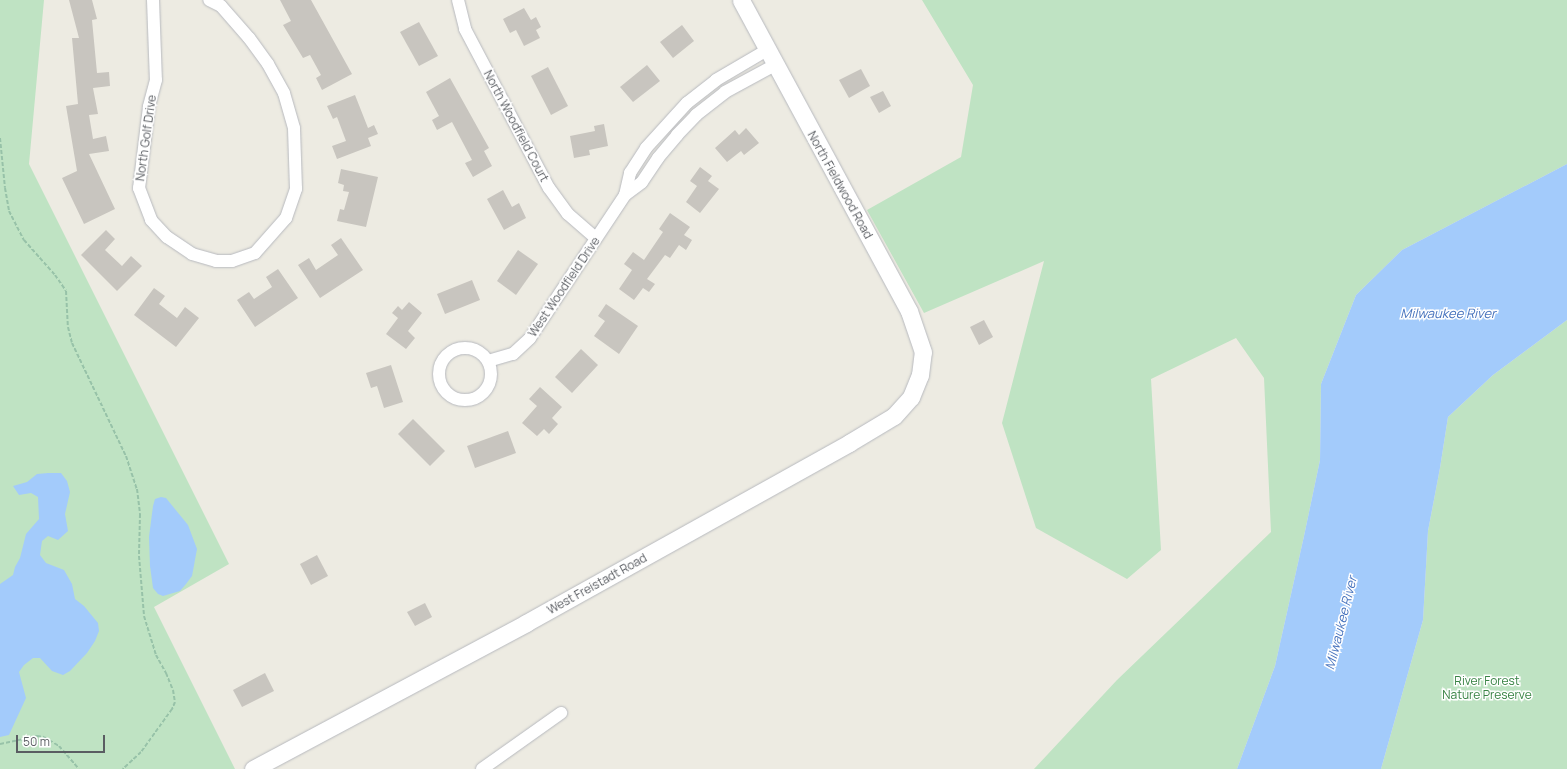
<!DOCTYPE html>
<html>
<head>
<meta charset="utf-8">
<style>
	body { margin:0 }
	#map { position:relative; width:1567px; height:769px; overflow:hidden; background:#edebe2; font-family:Manrope,sans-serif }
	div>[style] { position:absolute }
	.green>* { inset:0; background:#bfe3c3 }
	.water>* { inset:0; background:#a3cbfb }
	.building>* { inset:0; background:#c8c5bf }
	.path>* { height:2px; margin-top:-1px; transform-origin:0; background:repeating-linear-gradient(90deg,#97c2a8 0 4px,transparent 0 6px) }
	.roads { filter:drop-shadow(0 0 1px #b7b9be) drop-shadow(0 0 1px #b7b9be) }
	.street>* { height:12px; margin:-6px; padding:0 6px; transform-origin:6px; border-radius:6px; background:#fff }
	.street>.ring { margin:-6px; padding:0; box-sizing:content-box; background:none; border:12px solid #fff; border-radius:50% }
	.secondary>* { height:17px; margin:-8.5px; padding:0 8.5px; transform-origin:8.5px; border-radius:8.5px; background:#fff }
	span { translate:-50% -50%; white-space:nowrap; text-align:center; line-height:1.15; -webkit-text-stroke:3px #fff; paint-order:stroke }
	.street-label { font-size:12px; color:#5a5d62 }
	.park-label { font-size:12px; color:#388344 }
	.water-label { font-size:13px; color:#4773bd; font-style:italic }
	.scale { position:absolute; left:16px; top:735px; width:89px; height:18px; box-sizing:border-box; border:2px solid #5a5d62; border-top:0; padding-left:5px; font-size:12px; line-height:14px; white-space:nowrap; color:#5a5d62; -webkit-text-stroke:3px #fff; paint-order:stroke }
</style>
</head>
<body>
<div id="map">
	<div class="green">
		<i style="clip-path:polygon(0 0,44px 0,29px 164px,229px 564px,154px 607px,235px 769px,0 769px)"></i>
		<i style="clip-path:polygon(922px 0,1567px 0,1567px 164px,1402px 250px,1356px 295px,1321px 384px,1320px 460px,1304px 536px,1275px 666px,1237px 769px,1034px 769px,1117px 680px,1271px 532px,1264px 378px,1236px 338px,1151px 379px,1161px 550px,1127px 579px,1036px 528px,1002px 423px,1044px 261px,924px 313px,867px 210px,961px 157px,973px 85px)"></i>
		<i style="clip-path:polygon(1567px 320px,1567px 769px,1381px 769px,1423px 620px,1428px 531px,1440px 468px,1448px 417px,1493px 375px)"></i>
	</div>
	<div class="water">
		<i style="clip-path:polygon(1567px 164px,1567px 320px,1493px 375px,1448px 417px,1440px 468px,1428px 531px,1423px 620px,1381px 769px,1237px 769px,1275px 666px,1304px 536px,1320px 460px,1321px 384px,1356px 295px,1402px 250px)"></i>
		<i style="clip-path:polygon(48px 473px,61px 473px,67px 481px,70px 492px,65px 514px,68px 531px,58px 540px,48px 536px,42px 541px,40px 555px,46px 563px,64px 570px,72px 584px,75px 599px,84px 606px,98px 623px,99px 631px,95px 641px,87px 653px,70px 671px,63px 675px,52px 671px,40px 658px,33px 658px,24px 665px,19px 672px,26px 698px,9px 735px,0 737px,0 584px,13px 575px,15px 567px,20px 558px,26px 534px,39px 519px,38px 497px,31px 493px,19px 495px,13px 486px,27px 482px,37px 474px)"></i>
		<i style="clip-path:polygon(161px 497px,166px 498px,188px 525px,197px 549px,192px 576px,186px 584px,180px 591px,163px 596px,158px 594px,153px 588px,150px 566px,149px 537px,153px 506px,155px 499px)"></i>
	</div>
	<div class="building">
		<i style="clip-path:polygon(69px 0,92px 0,97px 19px,92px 20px,97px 73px,109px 72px,110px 86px,93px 88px,98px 114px,89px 115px,93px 139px,106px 136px,109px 151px,89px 154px,115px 209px,84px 224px,62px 178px,77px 171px,66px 106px,78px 104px,72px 38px,79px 38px)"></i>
		<i style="clip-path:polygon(280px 0,311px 0,352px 74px,322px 90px,316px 78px,321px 75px,310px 55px,303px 58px,283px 25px,291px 21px)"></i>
		<i style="clip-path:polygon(524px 8px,531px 20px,536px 17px,541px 27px,536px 30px,540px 38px,524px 46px,516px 30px,510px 33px,503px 19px)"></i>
		<i style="clip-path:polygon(419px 22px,438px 56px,419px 66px,400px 32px)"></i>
		<i style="clip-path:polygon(682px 25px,694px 41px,673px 58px,660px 42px)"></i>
		<i style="clip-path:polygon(647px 65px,660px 81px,633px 102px,620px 87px)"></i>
		<i style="clip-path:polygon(548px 67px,568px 106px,551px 115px,531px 76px)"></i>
		<i style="clip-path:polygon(861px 69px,870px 86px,849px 98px,839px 80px)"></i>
		<i style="clip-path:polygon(450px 78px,489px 148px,484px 151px,492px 166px,473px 177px,465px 163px,472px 160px,452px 122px,437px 130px,432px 120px,439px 116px,426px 92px)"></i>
		<i style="clip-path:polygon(883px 91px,891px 106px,879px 113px,870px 97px)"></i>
		<i style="clip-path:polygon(355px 95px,368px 128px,374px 125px,378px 134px,368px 138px,371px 146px,337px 159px,332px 146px,346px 141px,337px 117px,333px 119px,327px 106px)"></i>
		<i style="clip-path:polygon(604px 124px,608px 146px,589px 150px,590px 155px,574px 158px,570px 136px,595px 131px,594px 126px)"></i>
		<i style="clip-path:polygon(746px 128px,759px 143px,744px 155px,741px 151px,727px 162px,715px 148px,735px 130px,739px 135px)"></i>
		<i style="clip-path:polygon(700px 167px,712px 176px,708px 181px,719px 189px,700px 213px,686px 202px,697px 186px,690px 181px)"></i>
		<i style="clip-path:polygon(341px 169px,378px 177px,366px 227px,337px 221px,340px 209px,344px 210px,349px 192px,343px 191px,344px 185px,338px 183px)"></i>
		<i style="clip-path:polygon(503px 190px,512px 207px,519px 203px,526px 218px,504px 230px,487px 199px)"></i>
		<i style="clip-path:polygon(670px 213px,690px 227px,684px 235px,692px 240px,686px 250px,679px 245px,670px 258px,665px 255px,647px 279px,655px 284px,649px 292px,643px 288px,634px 300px,619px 289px,632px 270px,624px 264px,633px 252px,644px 260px,663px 232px,659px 229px)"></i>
		<i style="clip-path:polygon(106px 230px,115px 239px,105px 250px,122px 266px,131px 256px,142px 266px,117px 291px,81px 255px)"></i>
		<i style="clip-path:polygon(341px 238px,363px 270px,320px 298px,298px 265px,309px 258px,316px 270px,338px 255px,331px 245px)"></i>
		<i style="clip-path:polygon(518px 250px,538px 264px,516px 295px,497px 281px)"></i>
		<i style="clip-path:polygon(278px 269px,298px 298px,255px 327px,237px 300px,249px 292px,254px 299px,272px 287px,266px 277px)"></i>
		<i style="clip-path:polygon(472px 280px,480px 300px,445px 314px,437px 294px)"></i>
		<i style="clip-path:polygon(154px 288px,165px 296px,159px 304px,177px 318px,185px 307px,199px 318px,176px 347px,134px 315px)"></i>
		<i style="clip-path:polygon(409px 302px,422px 313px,408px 331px,415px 338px,406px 349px,386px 334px,398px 318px,392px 313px,398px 306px,402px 310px)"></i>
		<i style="clip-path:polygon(606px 304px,638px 326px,619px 354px,594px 336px,605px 321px,598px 316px)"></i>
		<i style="clip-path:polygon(984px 320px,993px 337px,979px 345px,970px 327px)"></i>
		<i style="clip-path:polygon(581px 349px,598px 365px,572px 393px,555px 377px)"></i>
		<i style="clip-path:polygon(391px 365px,403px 402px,384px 408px,377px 386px,371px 388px,366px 373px)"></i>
		<i style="clip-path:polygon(540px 387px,562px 407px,552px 418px,558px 424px,549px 434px,544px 429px,537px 436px,522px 423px,537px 406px,529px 399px)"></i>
		<i style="clip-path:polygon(413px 419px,445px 451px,430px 466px,398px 434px)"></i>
		<i style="clip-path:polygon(508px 431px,516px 453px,475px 468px,467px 446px)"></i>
		<i style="clip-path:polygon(317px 555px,328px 576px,311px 585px,300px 564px)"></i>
		<i style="clip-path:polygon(425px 603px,432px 617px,415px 626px,407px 612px)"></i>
		<i style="clip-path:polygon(265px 673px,274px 691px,242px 707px,233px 690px)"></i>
	</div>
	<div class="path">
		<i style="left:0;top:138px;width:50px;rotate:84.3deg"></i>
		<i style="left:5px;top:188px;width:23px;rotate:80deg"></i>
		<i style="left:9px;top:211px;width:33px;rotate:63deg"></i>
		<i style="left:24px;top:240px;width:47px;rotate:48.5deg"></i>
		<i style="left:55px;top:275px;width:19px;rotate:55deg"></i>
		<i style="left:66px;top:291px;width:36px;rotate:87deg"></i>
		<i style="left:68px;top:327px;width:16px;rotate:76deg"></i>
		<i style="left:72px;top:343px;width:125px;rotate:64.5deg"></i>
		<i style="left:126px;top:456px;width:35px;rotate:72deg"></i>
		<i style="left:137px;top:489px;width:25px;rotate:83deg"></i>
		<i style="left:140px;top:514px;width:42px;rotate:91.4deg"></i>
		<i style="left:139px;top:556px;width:60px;rotate:85.2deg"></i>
		<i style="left:144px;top:616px;width:41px;rotate:72.9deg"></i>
		<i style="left:156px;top:655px;width:21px;rotate:61deg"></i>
		<i style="left:166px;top:673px;width:18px;rotate:68deg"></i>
		<i style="left:173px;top:690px;width:12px;rotate:81deg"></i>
		<i style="left:175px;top:702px;width:8px;rotate:113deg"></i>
		<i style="left:172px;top:709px;width:53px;rotate:125.8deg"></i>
		<i style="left:141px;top:752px;width:25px;rotate:137deg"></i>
		<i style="left:0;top:744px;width:38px;rotate:-12deg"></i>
		<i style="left:37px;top:736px;width:7px;rotate:8deg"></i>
		<i style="left:44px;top:737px;width:17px;rotate:31deg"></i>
		<i style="left:59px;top:746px;width:30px;rotate:49deg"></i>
	</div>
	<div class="roads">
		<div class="street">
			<i style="left:153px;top:0;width:80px;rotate:87.9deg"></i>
			<i style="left:156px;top:80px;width:28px;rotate:105deg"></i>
			<i style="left:149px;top:107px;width:82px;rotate:97deg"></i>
			<i style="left:139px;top:188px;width:34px;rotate:69deg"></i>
			<i style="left:151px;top:220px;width:23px;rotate:47deg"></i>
			<i style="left:167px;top:237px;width:30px;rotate:34deg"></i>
			<i style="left:192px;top:254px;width:25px;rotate:16deg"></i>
			<i style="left:216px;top:261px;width:16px"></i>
			<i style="left:232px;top:261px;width:24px;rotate:-19deg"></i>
			<i style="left:255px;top:253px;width:47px;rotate:-48.5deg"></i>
			<i style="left:286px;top:218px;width:31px;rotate:-71deg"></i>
			<i style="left:296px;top:189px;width:61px;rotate:-91.9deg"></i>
			<i style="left:294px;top:128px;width:36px;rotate:-106deg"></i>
			<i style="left:284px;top:93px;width:33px;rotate:-119deg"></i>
			<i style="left:268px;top:64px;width:32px;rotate:-126deg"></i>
			<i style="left:249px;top:38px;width:43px;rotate:-131.2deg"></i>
			<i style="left:221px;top:6px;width:13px;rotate:-153deg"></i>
			<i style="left:458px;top:0;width:30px;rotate:76deg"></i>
			<i style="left:465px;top:29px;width:180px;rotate:62.2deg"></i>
			<i style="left:549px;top:188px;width:32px;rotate:54deg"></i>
			<i style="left:568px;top:214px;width:37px;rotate:41deg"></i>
			<i style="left:625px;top:195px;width:23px;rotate:-77deg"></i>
			<i style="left:630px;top:173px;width:30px;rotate:-57deg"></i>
			<i style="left:646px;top:148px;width:61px;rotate:-47.7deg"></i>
			<i style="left:687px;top:103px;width:37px;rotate:-38deg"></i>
			<i style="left:716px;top:80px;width:59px;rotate:-30.5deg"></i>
			<i class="ring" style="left:439px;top:348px;width:40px;height:40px"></i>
			<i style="left:488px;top:361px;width:26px;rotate:-16deg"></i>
			<i style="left:513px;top:354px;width:23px;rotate:-43deg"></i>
			<i style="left:530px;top:338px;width:172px;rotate:-56.4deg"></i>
			<i style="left:625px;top:195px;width:21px;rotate:-37deg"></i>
			<i style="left:642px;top:182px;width:29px;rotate:-56deg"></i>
			<i style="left:658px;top:158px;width:30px;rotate:-50deg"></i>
			<i style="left:677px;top:135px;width:28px;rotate:-46deg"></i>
			<i style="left:696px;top:115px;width:37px;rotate:-38deg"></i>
			<i style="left:725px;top:92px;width:57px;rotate:-28.4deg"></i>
			<i style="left:482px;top:769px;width:97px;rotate:-35.3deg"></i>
		</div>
		<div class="secondary">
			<i style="left:253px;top:769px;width:310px;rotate:-28.1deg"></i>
			<i style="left:526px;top:623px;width:370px;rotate:-29.1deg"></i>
			<i style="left:849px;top:443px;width:52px;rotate:-31deg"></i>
			<i style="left:894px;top:416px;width:25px;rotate:-48deg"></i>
			<i style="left:911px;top:397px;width:24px;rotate:-68deg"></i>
			<i style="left:920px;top:375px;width:23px;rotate:-83deg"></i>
			<i style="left:923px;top:352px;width:43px;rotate:-108.9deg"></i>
			<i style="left:909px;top:311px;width:353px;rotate:-118.4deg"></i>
		</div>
	</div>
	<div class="street-label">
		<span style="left:516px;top:126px;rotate:62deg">North Woodfield Court</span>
		<span style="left:146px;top:138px;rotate:-82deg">North Golf Drive</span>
		<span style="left:840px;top:185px;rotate:61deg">North Fieldwood Road</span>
		<span style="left:564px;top:287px;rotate:-56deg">West Woodfield Drive</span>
		<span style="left:597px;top:584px;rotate:-29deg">West Freistadt Road</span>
	</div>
	<div class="park-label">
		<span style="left:1487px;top:688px">River Forest<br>Nature Preserve</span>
	</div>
	<div class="water-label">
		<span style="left:1448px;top:313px">Milwaukee River</span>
		<span style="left:1341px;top:623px;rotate:-76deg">Milwaukee River</span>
	</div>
	<div class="scale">50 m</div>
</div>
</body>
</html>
